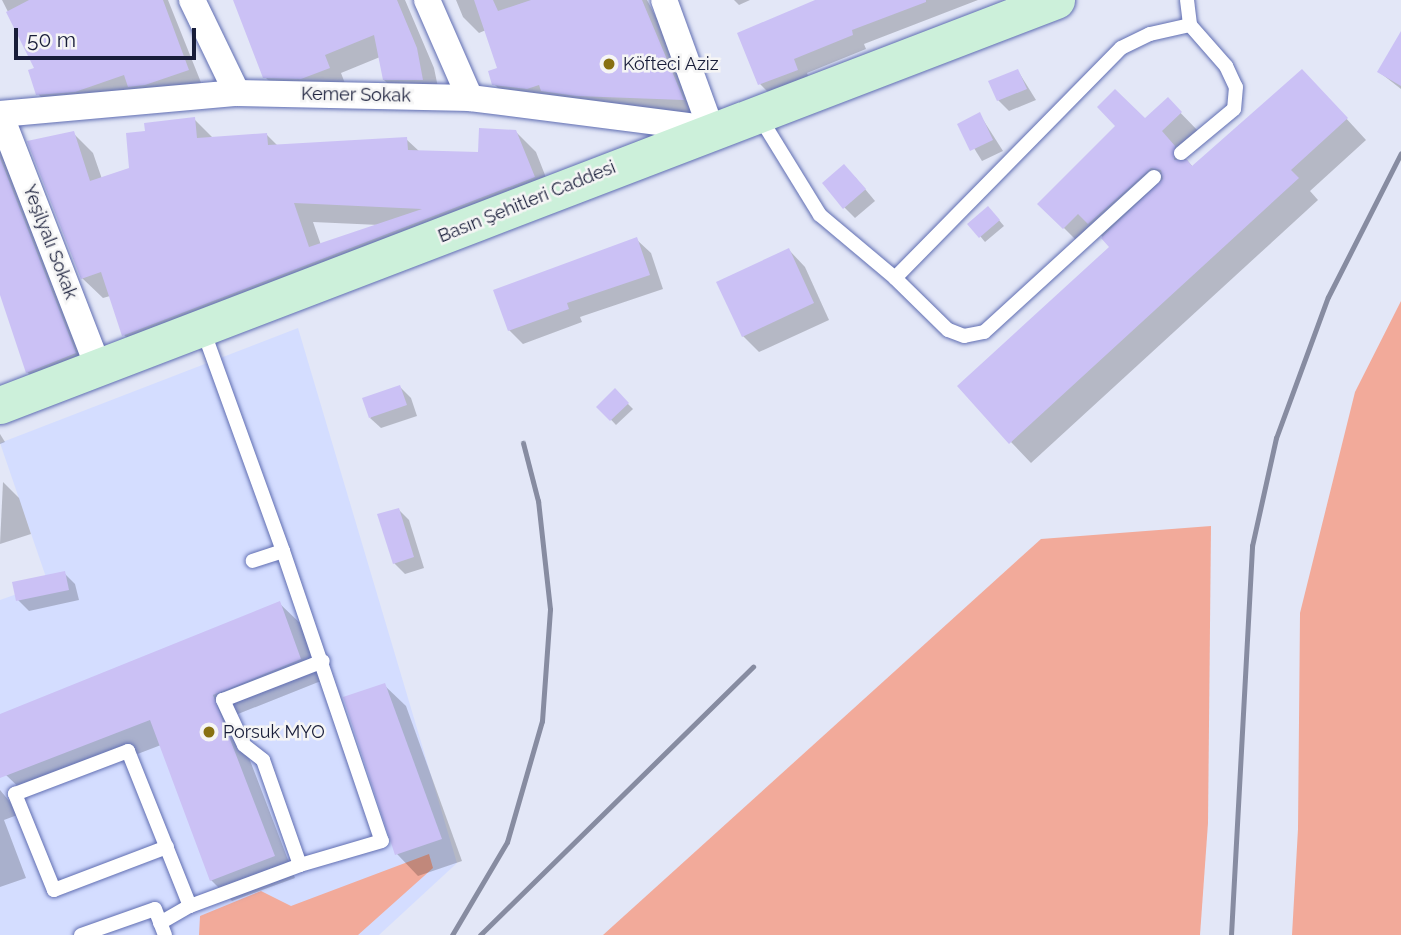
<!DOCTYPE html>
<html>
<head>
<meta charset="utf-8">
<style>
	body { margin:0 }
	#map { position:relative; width:1401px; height:935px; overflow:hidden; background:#e3e7f7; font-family:Raleway,sans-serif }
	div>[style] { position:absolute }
	.built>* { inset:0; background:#d4ddff }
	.green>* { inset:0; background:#f2aa9a }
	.shadow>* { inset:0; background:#0003 }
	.building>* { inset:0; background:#cbc1f5 }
	.roads { filter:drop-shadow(0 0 2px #606eb2) drop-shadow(0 0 2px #606eb2) }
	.lane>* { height:14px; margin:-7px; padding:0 7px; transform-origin:7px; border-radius:7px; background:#fff }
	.street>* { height:26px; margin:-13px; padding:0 13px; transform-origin:13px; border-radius:13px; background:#fff }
	.secondary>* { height:37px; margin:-18.5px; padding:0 18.5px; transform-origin:18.5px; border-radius:18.5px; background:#ccf0da }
	.rail>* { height:5px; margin:-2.5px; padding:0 2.5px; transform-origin:2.5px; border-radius:2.5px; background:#878ca1 }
	.dots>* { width:19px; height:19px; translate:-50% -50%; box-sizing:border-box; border:4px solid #f5f5f5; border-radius:50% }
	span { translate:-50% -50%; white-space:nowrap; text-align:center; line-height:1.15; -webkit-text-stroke:5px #f5f5f5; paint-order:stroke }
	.poi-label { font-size:18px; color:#181d39 }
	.left { translate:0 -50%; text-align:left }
	.street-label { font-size:18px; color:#181d39 }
	.scale { position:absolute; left:14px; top:28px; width:182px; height:32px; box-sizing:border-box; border:4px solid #181d39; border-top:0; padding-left:9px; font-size:21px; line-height:24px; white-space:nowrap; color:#181d39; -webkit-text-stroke:5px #f5f5f5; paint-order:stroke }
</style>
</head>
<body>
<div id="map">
	<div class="built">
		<i style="clip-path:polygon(298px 328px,457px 863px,379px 935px,0 935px,0 600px,48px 583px,0 443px)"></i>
	</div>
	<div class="green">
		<i style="clip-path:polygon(1401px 301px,1401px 935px,1292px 935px,1298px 829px,1300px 613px,1355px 392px)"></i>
		<i style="clip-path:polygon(1211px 526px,1208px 823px,1200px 935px,603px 935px,1041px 539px)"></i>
		<i style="clip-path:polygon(429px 854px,433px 868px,358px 935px,199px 935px,200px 916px,261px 891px,291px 906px)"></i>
	</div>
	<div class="shadow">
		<i style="clip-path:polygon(2px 0,168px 0,202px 85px,52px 108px,38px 94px,37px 69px)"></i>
		<i style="clip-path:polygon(240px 0,405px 0,434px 68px,440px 97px,402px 98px,384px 80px,380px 57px,341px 73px,346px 86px,283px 95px,265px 77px)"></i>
		<i style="clip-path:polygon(456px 0,647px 0,677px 57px,698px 115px,510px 100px,494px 84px,499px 69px,486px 30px,479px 33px,463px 17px)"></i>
		<i style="clip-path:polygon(734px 0,750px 0,739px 5px)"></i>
		<i style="clip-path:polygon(819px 0,978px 0,864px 44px,866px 49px,807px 73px,811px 84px,774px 98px,760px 84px)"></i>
		<i style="clip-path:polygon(1401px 35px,1401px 89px,1379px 72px)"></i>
		<i style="clip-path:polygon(1018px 71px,1036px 100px,1009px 111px,998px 100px)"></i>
		<i style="clip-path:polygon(1322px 92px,1366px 140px,1310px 191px,1318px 200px,1031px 463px,1011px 442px,1111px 247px,1099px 233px,1084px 248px,1040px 204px,1168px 100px,1201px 134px,1181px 153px,1193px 167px)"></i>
		<i style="clip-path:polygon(980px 115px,1003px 151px,982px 161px,959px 124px)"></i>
		<i style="clip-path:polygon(evenodd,194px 119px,214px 139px,267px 135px,278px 146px,406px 139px,420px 152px,480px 154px,515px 131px,536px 152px,554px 198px,144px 355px,124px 335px,110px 296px,103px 298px,82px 278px,73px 133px,93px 153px,102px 179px,130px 169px,147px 133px,194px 119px,313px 222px,379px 225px,321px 245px,313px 222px)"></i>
		<i style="clip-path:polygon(0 151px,14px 165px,94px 373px,47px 391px,27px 372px,0 290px)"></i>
		<i style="clip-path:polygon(855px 177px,875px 201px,855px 218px,844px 207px)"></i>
		<i style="clip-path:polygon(993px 213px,1004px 226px,985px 242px,970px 224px)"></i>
		<i style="clip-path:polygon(637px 240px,651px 253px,663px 289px,580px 317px,582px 322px,523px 344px,509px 330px)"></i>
		<i style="clip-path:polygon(789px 250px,805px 267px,829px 320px,759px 352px,743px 336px)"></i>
		<i style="clip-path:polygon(400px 387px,411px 398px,417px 416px,381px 428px,370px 418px)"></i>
		<i style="clip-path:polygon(615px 391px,633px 409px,616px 425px,599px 407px)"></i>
		<i style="clip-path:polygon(0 434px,5px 442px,0 444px)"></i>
		<i style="clip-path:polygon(3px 482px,19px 498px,31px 534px,0 544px)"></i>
		<i style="clip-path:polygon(399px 510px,409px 520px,424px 568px,405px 574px,394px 563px)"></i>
		<i style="clip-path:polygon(64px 573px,75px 584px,79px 600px,29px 611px,18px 600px)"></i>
		<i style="clip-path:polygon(279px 603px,301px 624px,321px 681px,233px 716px,295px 878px,232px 901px,211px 880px,161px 745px,28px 796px,6px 775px,0 757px,0 716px)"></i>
		<i style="clip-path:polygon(384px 685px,406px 706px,462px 861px,418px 876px,397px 854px)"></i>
		<i style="clip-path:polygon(0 790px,20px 814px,4px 820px,26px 878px,0 887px)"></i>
	</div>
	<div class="building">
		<i style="clip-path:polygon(29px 0,163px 0,189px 70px,145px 85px,128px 87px,124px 75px,75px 92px,36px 95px,28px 70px,34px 68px,6px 12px)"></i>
		<i style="clip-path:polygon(233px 0,397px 0,417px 48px,423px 80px,383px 80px,374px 35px,325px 55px,330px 68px,301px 79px,263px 78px)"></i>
		<i style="clip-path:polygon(474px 0,493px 0,498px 11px,531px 0,642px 0,684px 100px,576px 96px,541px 91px,539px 85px,527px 89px,492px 85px,488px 71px,497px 68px)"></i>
		<i style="clip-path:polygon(815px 0,926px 0,926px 2px,852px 30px,853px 35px,794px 59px,798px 70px,758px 85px,737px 33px)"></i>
		<i style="clip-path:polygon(1401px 31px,1401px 86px,1377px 72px)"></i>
		<i style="clip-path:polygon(1018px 69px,1027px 89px,997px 101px,988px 81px)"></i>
		<i style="clip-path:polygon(1302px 69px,1348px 118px,1291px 170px,1299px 178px,1009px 444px,957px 386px,1109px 247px,1101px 238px,1163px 179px,1161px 170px,1151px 168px,1088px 224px,1078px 214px,1063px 229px,1037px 204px,1115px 126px,1097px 107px,1115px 89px,1145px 118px,1168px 97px,1182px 112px,1162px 131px,1175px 146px,1174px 160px,1187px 160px,1192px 166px)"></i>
		<i style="clip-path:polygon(980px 112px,993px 140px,970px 151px,957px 124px)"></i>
		<i style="clip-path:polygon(evenodd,195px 117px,197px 138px,267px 133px,268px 145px,407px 137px,408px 150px,478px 152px,479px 128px,516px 130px,535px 177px,122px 336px,101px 272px,81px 279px,27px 141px,74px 131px,90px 181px,129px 168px,126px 133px,145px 131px,144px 123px,195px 117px,294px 203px,422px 209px,309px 247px,294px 203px)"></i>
		<i style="clip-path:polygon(0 158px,76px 353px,26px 373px,0 295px)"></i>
		<i style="clip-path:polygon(844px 164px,866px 189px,843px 209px,822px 183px)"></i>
		<i style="clip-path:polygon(988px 206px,1000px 220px,979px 238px,967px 224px)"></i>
		<i style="clip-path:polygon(637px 237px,650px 275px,567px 303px,569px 309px,508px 331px,493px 290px)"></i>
		<i style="clip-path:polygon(789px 248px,814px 303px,742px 337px,716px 282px)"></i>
		<i style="clip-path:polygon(400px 385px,407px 405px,369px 418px,362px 398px)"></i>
		<i style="clip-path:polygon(615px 388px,629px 403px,610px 421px,596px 407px)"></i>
		<i style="clip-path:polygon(399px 508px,414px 557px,393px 564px,377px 514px)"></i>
		<i style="clip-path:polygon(65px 571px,69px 590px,16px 601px,12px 582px)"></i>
		<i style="clip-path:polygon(280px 601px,301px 659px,213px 695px,275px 856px,210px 881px,150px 720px,0 778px,0 714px)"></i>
		<i style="clip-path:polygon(385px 683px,442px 839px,395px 855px,343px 697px)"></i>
	</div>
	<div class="roads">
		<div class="lane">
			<i style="left:1187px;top:0;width:25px;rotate:83deg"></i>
			<i style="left:759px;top:116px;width:116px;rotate:58.4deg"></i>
			<i style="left:820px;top:215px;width:98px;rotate:40deg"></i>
			<i style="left:1154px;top:177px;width:230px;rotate:137.6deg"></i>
			<i style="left:984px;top:332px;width:20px;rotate:169deg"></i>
			<i style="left:964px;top:336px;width:17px;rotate:-159deg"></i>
			<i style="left:948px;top:330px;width:74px;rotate:-135.5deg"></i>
			<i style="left:895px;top:278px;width:322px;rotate:-45.5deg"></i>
			<i style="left:1121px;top:48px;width:32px;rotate:-26deg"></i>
			<i style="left:1150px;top:34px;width:41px;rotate:-12.7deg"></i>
			<i style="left:1190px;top:25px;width:55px;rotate:48.7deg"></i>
			<i style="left:1226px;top:66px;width:23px;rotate:65deg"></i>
			<i style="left:1236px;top:87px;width:22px;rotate:95deg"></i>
			<i style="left:1234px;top:109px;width:69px;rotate:140.3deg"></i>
			<i style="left:203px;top:330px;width:235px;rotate:70.1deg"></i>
			<i style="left:283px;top:551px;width:32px;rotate:162deg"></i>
			<i style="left:283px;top:551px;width:306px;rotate:71.2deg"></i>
			<i style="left:382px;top:841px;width:85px;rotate:163.7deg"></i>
			<i style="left:167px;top:847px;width:121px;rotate:159.2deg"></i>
			<i style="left:54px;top:890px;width:104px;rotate:-112.1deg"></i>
			<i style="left:15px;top:794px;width:121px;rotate:-20.8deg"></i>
			<i style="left:128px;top:751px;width:167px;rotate:68.2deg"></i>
			<i style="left:190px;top:906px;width:117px;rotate:-20.4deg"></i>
			<i style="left:300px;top:865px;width:111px;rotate:-109.4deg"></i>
			<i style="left:263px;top:760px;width:24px;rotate:-142deg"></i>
			<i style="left:244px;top:745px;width:50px;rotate:-115deg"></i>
			<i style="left:223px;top:700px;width:107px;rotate:-21.3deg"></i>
			<i style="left:160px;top:923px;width:34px;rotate:-30deg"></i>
			<i style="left:81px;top:935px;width:78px;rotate:-19.4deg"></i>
			<i style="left:155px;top:909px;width:28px;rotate:69deg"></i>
		</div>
		<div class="street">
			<i style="left:192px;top:0;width:103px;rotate:64.2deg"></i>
			<i style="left:427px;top:0;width:107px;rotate:66.3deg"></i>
			<i style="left:0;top:114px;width:238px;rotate:-5.1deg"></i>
			<i style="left:237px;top:93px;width:233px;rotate:1.2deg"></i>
			<i style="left:470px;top:98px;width:243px;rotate:7.3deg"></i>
			<i style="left:711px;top:129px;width:137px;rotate:-110deg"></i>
			<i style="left:0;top:114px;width:274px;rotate:68.8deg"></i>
		</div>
		<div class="secondary">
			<i style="left:0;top:405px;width:1131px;rotate:-20.98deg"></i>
		</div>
	</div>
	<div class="rail">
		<i style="left:452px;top:935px;width:108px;rotate:-59.4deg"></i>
		<i style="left:507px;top:842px;width:126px;rotate:-73.9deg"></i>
		<i style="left:542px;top:721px;width:112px;rotate:-85.9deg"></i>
		<i style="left:550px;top:609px;width:109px;rotate:-96.3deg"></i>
		<i style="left:538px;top:501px;width:60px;rotate:-104.5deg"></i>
		<i style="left:480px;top:935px;width:383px;rotate:-44.5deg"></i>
		<i style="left:1231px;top:935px;width:390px;rotate:-86.9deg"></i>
		<i style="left:1252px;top:546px;width:111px;rotate:-77.5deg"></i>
		<i style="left:1276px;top:438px;width:150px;rotate:-69.8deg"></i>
		<i style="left:1328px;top:297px;width:161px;rotate:-63.1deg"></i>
	</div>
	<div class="dots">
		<i style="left:609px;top:64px;background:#887112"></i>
		<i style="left:209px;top:732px;background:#887112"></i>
	</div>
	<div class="poi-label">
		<span class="left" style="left:623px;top:64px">Köfteci Aziz</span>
		<span class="left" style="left:223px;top:732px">Porsuk MYO</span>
	</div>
	<div class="street-label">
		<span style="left:356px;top:95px;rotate:1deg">Kemer Sokak</span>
		<span style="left:527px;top:202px;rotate:-22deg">Basın Şehitleri Caddesi</span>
		<span style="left:50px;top:242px;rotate:69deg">Yeşilyalı Sokak</span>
	</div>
	<div class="scale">50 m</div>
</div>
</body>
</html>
